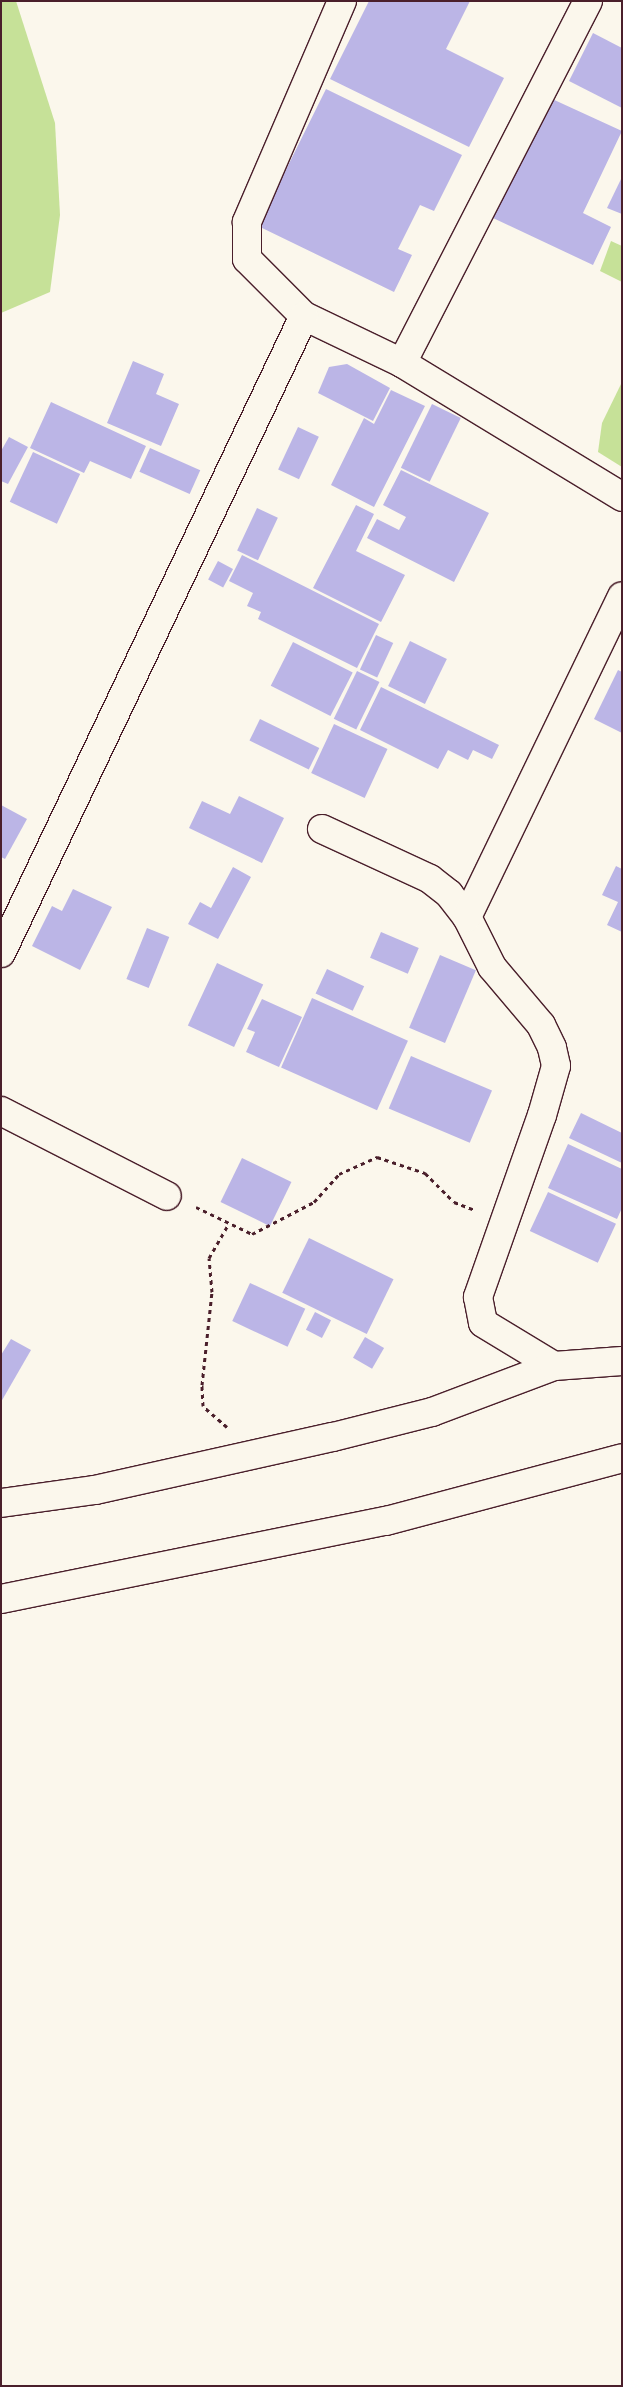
<!DOCTYPE html>
<style>
body{margin:0}
#map{position:relative;width:623px;height:2387px;overflow:hidden;background:#fbf7ec;font-family:"Architects Daughter",sans-serif}
div>[style]{position:absolute}
[style*='--x']{left:calc(var(--x)*1px);top:calc(var(--y)*1px);width:calc(var(--w)*1px);rotate:calc(var(--a)*1deg)}
.green>*{inset:0;background:#c6e198}
.building>*{inset:0;background:#bbb5e6;transform-origin:0 0}
.path>*{height:3px;margin-top:-1.5px;transform-origin:0;background:repeating-linear-gradient(90deg,#4a1f2b 0 4px,transparent 0 8px)}
.roads{filter:drop-shadow(1px 0 #4a1f2b) drop-shadow(-1px 0 #4a1f2b) drop-shadow(0 1px #4a1f2b) drop-shadow(0 -1px #4a1f2b)}
.minor>*{height:28px;margin:-14px;padding:0 14px;transform-origin:14px;border-radius:14px;background:#fbf7ec}
span{translate:-50% -50%;white-space:nowrap;text-align:center;line-height:1.15;-webkit-text-stroke:4.5px #fbf7ec;paint-order:stroke}
.frame{position:absolute;inset:0;border:2px solid #4a1f2b;pointer-events:none}
</style>
<div id="map">
<div class="green">
<i style="clip-path:polygon(1px 1px,16px 1px,55px 123px,60px 215px,50px 292px,1px 313px)"></i>
<i style="clip-path:polygon(611px 241px,622px 246px,622px 282px,600px 271px)"></i>
<i style="clip-path:polygon(622px 382px,622px 467px,598px 452px,602px 423px)"></i>
</div>
<div class="building">
<i style="clip-path:polygon(369px 1px,470px 1px,446px 49px,504px 78px,469px 147px,330px 79px)"></i>
<i style="clip-path:polygon(593px 33px,622px 48px,622px 108px,569px 81px)"></i>
<i style="clip-path:polygon(326px 89px,462px 155px,434px 211px,420px 205px,398px 249px,412px 255px,394px 292px,258px 226px)"></i>
<i style="clip-path:polygon(550px 98px,622px 131px,583px 213px,611px 227px,593px 265px,493px 218px)"></i>
<i style="clip-path:polygon(622px 177px,622px 214px,607px 208px)"></i>
<i style="clip-path:polygon(133px 361px,164px 374px,156px 394px,179px 404px,161px 446px,107px 423px)"></i>
<i style="clip-path:polygon(347px 364px,390px 388px,373px 421px,318px 393px,329px 367px)"></i>
<i style="clip-path:polygon(391px 390px,425px 406px,374px 507px,331px 485px,364px 418px,374px 424px)"></i>
<i style="clip-path:polygon(51px 402px,146px 446px,131px 479px,90px 461px,84px 473px,30px 448px)"></i>
<i style="left:432px;top:404px;width:32px;height:71px;rotate:26deg"></i>
<i style="left:298px;top:427px;width:23px;height:47px;rotate:25deg"></i>
<i style="clip-path:polygon(9px 437px,28px 447px,8px 484px,1px 481px,1px 451px)"></i>
<i style="left:150px;top:448px;width:55px;height:26px;rotate:24deg"></i>
<i style="left:33px;top:452px;width:52px;height:55px;rotate:25deg"></i>
<i style="clip-path:polygon(401px 470px,489px 513px,454px 582px,367px 538px,377px 519px,399px 530px,406px 517px,383px 505px)"></i>
<i style="clip-path:polygon(356px 505px,374px 514px,356px 551px,405px 575px,381px 622px,313px 588px)"></i>
<i style="left:257px;top:508px;width:23px;height:47px;rotate:25deg"></i>
<i style="clip-path:polygon(242px 555px,379px 624px,357px 668px,258px 619px,261px 612px,247px 606px,253px 593px,229px 581px)"></i>
<i style="left:218px;top:561px;width:17px;height:21px;rotate:28deg"></i>
<i style="left:376px;top:635px;width:19px;height:38px;rotate:25deg"></i>
<i style="left:410px;top:641px;width:41px;height:50px;rotate:26deg"></i>
<i style="left:293px;top:642px;width:67px;height:49px;rotate:27deg"></i>
<i style="clip-path:polygon(618px 670px,622px 672px,622px 733px,594px 719px)"></i>
<i style="left:357px;top:671px;width:25px;height:53px;rotate:26deg"></i>
<i style="clip-path:polygon(381px 687px,499px 745px,492px 759px,473px 750px,468px 760px,448px 750px,438px 769px,360px 730px)"></i>
<i style="left:260px;top:719px;width:66px;height:24px;rotate:26deg"></i>
<i style="left:334px;top:724px;width:59px;height:54px;rotate:25deg"></i>
<i style="clip-path:polygon(239px 796px,284px 818px,262px 863px,189px 828px,202px 801px,230px 814px)"></i>
<i style="clip-path:polygon(1px 805px,27px 819px,5px 859px,1px 857px)"></i>
<i style="clip-path:polygon(616px 866px,622px 869px,622px 932px,607px 925px,618px 902px,602px 895px)"></i>
<i style="clip-path:polygon(233px 867px,251px 877px,218px 939px,188px 924px,200px 902px,211px 908px)"></i>
<i style="clip-path:polygon(73px 889px,112px 907px,80px 970px,32px 946px,52px 906px,62px 911px)"></i>
<i style="left:147px;top:928px;width:24px;height:55px;rotate:22deg"></i>
<i style="left:381px;top:932px;width:41px;height:28px;rotate:23deg"></i>
<i style="left:440px;top:955px;width:39px;height:79px;rotate:23deg"></i>
<i style="left:217px;top:963px;width:51px;height:69px;rotate:25deg"></i>
<i style="left:327px;top:969px;width:41px;height:27px;rotate:25deg"></i>
<i style="left:312px;top:998px;width:105px;height:76px;rotate:24deg"></i>
<i style="clip-path:polygon(262px 999px,302px 1017px,279px 1067px,246px 1052px,255px 1032px,247px 1029px)"></i>
<i style="left:411px;top:1056px;width:88px;height:57px;rotate:23deg"></i>
<i style="clip-path:polygon(581px 1113px,622px 1133px,622px 1163px,569px 1138px)"></i>
<i style="clip-path:polygon(568px 1144px,622px 1169px,622px 1208px,617px 1219px,548px 1188px)"></i>
<i style="left:242px;top:1158px;width:55px;height:49px;rotate:26deg"></i>
<i style="left:548px;top:1192px;width:75px;height:43px;rotate:25deg"></i>
<i style="left:309px;top:1238px;width:94px;height:61px;rotate:26deg"></i>
<i style="left:250px;top:1283px;width:61px;height:42px;rotate:25deg"></i>
<i style="left:315px;top:1312px;width:18px;height:20px;rotate:27deg"></i>
<i style="left:365px;top:1337px;width:22px;height:24px;rotate:30deg"></i>
<i style="clip-path:polygon(11px 1339px,31px 1350px,1px 1402px,1px 1355px)"></i>
</div>
<div class="path">
<i style="--x:196;--y:1207;--w:62;--a:25.7"></i>
<i style="--x:252;--y:1234;--w:70;--a:-27.3"></i>
<i style="--x:314;--y:1202;--w:38;--a:-48"></i>
<i style="--x:339;--y:1174;--w:42;--a:-24.1"></i>
<i style="--x:377;--y:1157;--w:51;--a:18.4"></i>
<i style="--x:425;--y:1173;--w:41;--a:45"></i>
<i style="--x:454;--y:1202;--w:22;--a:21"></i>
<i style="--x:227;--y:1427;--w:32;--a:-139"></i>
<i style="--x:203;--y:1406;--w:21;--a:-93"></i>
<i style="--x:202;--y:1385;--w:94;--a:-83.9"></i>
<i style="--x:212;--y:1292;--w:34;--a:-95"></i>
<i style="--x:209;--y:1258;--w:38;--a:-60"></i>
</div>
<div class="roads">
<div class="minor">
<i style="--x:342;--y:1;--w:241;--a:113.3"></i>
<i style="--x:247;--y:222;--w:37;--a:90"></i>
<i style="--x:247;--y:259;--w:81;--a:45"></i>
<i style="--x:304;--y:316;--w:109;--a:25.6"></i>
<i style="--x:402;--y:363;--w:258;--a:31.3"></i>
<i style="--x:402;--y:363;--w:407;--a:-62.8"></i>
<i style="--x:322;--y:829;--w:119;--a:24.8"></i>
<i style="--x:430;--y:879;--w:24;--a:38"></i>
<i style="--x:449;--y:894;--w:29;--a:52"></i>
<i style="--x:467;--y:917;--w:56;--a:63.4"></i>
<i style="--x:492;--y:967;--w:76;--a:49.8"></i>
<i style="--x:541;--y:1025;--w:25;--a:64"></i>
<i style="--x:552;--y:1048;--w:18;--a:77"></i>
<i style="--x:556;--y:1066;--w:51;--a:105.9"></i>
<i style="--x:542;--y:1115;--w:193;--a:109.4"></i>
<i style="--x:478;--y:1297;--w:26;--a:79"></i>
<i style="--x:483;--y:1323;--w:83;--a:31.2"></i>
<i style="--x:467;--y:917;--w:356;--a:-64.2"></i>
<i style="--x:1;--y:953;--w:705;--a:-64.56"></i>
<i style="--x:1;--y:1111;--w:186;--a:27.1"></i>
<i style="--x:1;--y:1503;--w:95;--a:-7.9"></i>
<i style="--x:95;--y:1490;--w:244;--a:-12.6"></i>
<i style="--x:333;--y:1437;--w:102;--a:-14.2"></i>
<i style="--x:432;--y:1412;--w:130;--a:-20.7"></i>
<i style="--x:554;--y:1366;--w:68;--a:-4.2"></i>
<i style="--x:1;--y:1599;--w:393;--a:-11.5"></i>
<i style="--x:386;--y:1521;--w:244;--a:-14.9"></i>
</div>
</div>
<div class="frame"></div>
</div>
